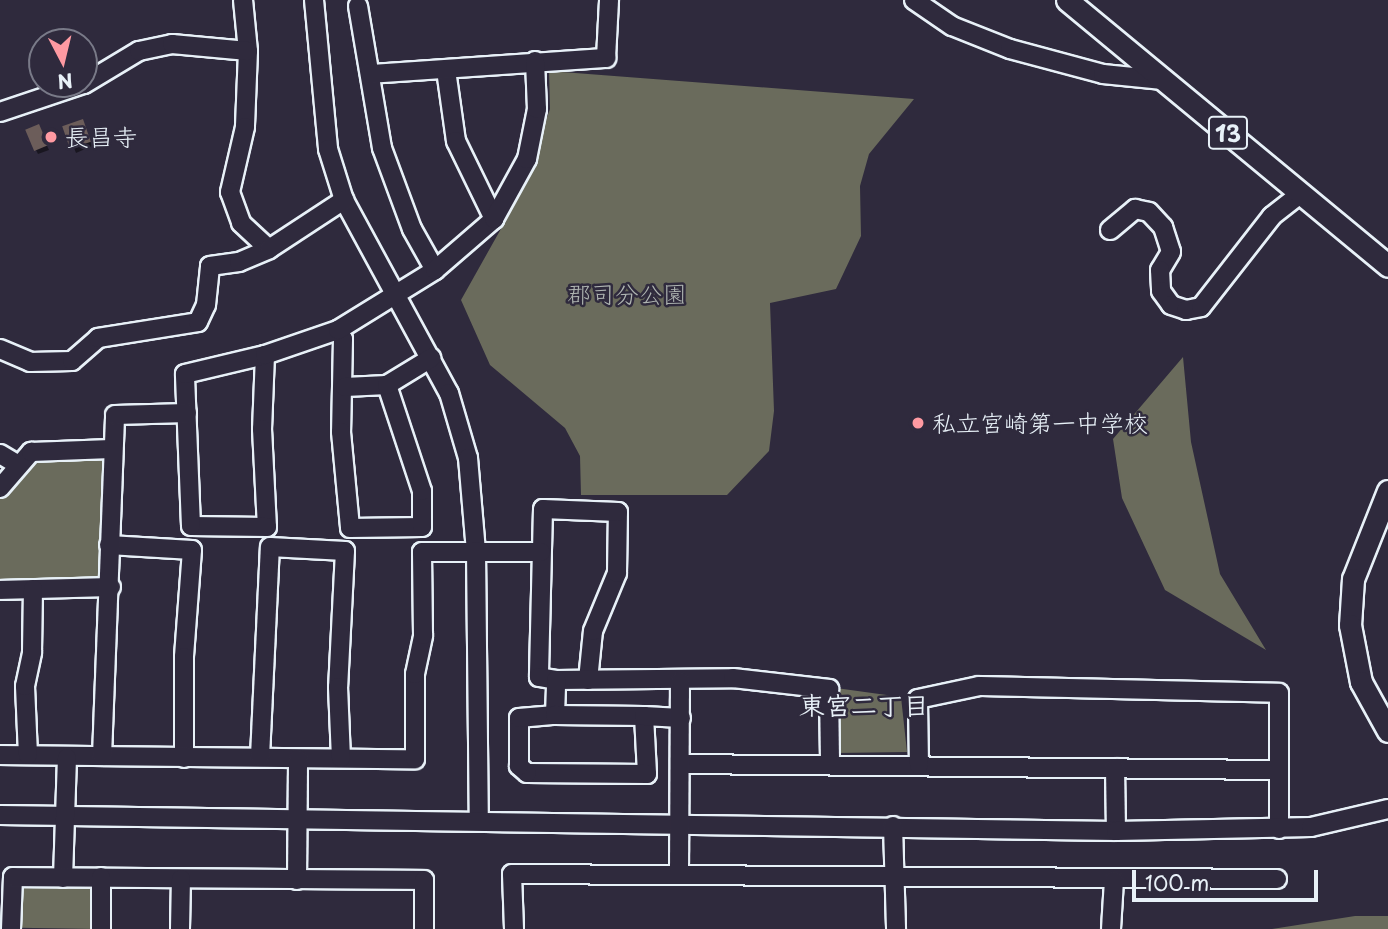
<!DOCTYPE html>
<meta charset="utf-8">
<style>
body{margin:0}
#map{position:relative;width:1388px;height:929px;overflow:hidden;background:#2f2a3d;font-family:"Playpen Sans","Klee One",sans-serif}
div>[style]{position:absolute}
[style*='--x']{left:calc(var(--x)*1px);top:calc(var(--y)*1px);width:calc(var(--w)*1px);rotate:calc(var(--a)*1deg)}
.green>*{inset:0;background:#6a6b5c;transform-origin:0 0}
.shadow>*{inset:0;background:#0007}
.building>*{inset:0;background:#6c5d5a;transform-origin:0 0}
.roads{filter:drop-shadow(2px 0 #e8f1f8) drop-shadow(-2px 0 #e8f1f8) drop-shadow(0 2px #e8f1f8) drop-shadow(0 -2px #e8f1f8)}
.minor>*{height:18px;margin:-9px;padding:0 9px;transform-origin:9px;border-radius:9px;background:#2f2a3d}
.major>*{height:21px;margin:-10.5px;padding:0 10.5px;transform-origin:10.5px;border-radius:10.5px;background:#2f2a3d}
.dots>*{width:19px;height:19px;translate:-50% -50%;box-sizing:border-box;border:4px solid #2f2a3d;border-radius:50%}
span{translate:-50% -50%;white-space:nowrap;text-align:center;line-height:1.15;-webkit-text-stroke:5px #2f2a3d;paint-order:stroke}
.shield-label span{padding:2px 5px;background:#2f2a3d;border:2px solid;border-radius:5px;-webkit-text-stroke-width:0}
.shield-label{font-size:23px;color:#e8f1f8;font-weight:700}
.poi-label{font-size:24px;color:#e8f1f8}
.left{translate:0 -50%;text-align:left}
.park-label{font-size:24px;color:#afb5b2}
.neighbourhood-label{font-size:26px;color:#e8f1f8;font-weight:700}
.north{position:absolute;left:28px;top:28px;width:70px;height:70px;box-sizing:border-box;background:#2f2a3d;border:2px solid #797a88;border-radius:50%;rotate:173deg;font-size:19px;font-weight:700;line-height:28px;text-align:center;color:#e8f1f8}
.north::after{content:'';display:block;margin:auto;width:24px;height:32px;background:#ff9aa2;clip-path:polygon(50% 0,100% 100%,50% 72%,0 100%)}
.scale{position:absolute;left:1132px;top:870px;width:186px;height:32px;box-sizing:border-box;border:4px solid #e8f1f8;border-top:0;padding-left:9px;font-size:21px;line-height:24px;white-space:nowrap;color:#e8f1f8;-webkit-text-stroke:5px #2f2a3d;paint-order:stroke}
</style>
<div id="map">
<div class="green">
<i style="clip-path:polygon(549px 71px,914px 99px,869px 154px,860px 186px,861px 236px,836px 289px,770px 303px,774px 411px,769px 451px,727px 495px,581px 495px,580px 456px,565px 428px,490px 365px,461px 300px,516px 202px,550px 109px)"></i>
<i style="clip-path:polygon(1183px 357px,1191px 442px,1220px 574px,1266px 650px,1165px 590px,1122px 498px,1113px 439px)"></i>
<i style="clip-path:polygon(99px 454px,103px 460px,102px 576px,95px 581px,0 580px,0 492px,31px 457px)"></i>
<i style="clip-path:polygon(836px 688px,901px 697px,907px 752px,836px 753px)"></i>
<i style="left:96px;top:882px;width:47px;height:76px;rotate:91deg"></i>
<i style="clip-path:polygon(1355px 916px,1388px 916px,1388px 929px,1272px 929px)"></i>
</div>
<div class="shadow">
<i style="clip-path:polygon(84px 125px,92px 146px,76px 153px,66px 128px)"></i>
<i style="clip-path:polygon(40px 130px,49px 150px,38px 154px,36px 150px)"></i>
</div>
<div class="building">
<i style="left:83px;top:119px;width:24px;height:22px;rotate:71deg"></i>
<i style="left:39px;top:124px;width:23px;height:15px;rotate:67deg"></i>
</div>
<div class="roads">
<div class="minor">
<i style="--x:243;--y:0;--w:51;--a:84.4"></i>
<i style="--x:248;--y:51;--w:76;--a:92.3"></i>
<i style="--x:245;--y:127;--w:67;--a:103"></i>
<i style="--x:230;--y:192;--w:33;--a:70"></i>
<i style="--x:241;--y:223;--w:38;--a:43"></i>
<i style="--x:314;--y:0;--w:150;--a:84.6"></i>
<i style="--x:328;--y:149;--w:53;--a:72.6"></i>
<i style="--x:344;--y:200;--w:220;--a:61.5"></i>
<i style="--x:449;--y:393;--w:68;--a:73.7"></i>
<i style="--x:468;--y:458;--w:93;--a:85.1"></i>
<i style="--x:476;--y:551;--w:270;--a:89.4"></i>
<i style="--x:914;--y:0;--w:46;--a:34.4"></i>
<i style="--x:952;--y:26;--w:62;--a:21.6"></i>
<i style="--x:1010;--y:49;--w:96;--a:15"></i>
<i style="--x:1103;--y:74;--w:60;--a:5.7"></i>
<i style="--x:358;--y:6;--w:144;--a:80.4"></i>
<i style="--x:382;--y:148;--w:86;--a:69.7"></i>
<i style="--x:412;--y:229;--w:47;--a:60.7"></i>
<i style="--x:446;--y:70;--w:72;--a:82"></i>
<i style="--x:456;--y:141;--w:87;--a:64"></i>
<i style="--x:370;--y:74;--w:237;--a:-3.9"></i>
<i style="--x:606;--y:58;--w:58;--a:-87"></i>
<i style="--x:84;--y:84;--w:64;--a:-31"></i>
<i style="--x:139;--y:51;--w:34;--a:-12"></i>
<i style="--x:172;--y:44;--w:76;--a:5.3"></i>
<i style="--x:0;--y:112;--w:88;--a:-18.6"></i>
<i style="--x:1110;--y:230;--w:33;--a:-40"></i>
<i style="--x:1135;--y:209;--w:14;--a:12"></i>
<i style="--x:1149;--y:212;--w:21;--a:47"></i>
<i style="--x:1163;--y:227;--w:26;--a:72"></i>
<i style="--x:1171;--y:252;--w:21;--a:121"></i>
<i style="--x:1160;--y:270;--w:21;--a:87"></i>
<i style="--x:1161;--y:291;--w:17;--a:54"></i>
<i style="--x:1171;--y:305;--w:16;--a:18"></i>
<i style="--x:1186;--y:310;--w:15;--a:-11"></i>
<i style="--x:1201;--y:307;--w:115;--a:-52"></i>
<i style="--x:1272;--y:216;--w:37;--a:-38"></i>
<i style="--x:338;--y:330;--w:10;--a:61"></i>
<i style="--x:343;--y:339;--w:93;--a:91.2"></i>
<i style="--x:341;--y:432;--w:96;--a:84.6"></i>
<i style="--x:350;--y:528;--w:72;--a:-0.8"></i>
<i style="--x:422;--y:527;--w:36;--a:-90"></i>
<i style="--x:422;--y:491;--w:112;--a:-108.3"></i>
<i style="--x:0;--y:349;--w:33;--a:23"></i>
<i style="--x:30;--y:362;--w:42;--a:-1.4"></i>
<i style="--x:72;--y:361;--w:35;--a:-41"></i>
<i style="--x:98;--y:338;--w:101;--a:-9.1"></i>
<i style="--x:198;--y:322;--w:19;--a:-65"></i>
<i style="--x:206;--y:305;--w:39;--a:-84"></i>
<i style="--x:210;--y:266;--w:29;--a:-8"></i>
<i style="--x:239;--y:262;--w:33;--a:-23"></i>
<i style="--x:269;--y:249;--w:90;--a:-33.2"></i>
<i style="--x:265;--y:355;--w:74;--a:92.3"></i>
<i style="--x:262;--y:429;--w:98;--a:87.1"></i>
<i style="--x:267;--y:527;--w:76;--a:-179.2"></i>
<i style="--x:191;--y:526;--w:152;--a:-92.3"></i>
<i style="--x:185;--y:374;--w:82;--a:-13.4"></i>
<i style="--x:265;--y:355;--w:77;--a:-18.9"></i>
<i style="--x:338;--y:330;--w:114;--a:-31.7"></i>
<i style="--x:435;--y:270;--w:78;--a:-40.8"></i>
<i style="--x:494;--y:219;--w:68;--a:-61.2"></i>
<i style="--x:527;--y:159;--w:51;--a:-78.7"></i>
<i style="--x:537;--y:109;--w:48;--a:-92.4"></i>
<i style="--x:345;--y:387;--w:42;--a:-2.7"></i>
<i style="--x:387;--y:385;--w:52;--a:-31.5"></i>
<i style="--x:0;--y:454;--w:21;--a:31"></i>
<i style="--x:0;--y:488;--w:48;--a:-49.3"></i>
<i style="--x:31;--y:452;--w:80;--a:-2.1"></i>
<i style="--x:109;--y:545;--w:83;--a:3.4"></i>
<i style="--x:192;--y:550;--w:107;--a:94.3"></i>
<i style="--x:184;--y:657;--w:101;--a:90"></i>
<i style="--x:0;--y:590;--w:111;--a:-1.5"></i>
<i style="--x:588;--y:680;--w:49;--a:-84.2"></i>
<i style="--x:593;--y:631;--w:63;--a:-67.5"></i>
<i style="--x:617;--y:573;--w:61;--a:-89.1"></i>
<i style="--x:618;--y:512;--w:75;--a:-177.7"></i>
<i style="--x:543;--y:509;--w:168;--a:91.4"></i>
<i style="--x:539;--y:677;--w:17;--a:10"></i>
<i style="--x:556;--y:680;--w:177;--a:-0.6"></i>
<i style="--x:733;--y:678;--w:97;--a:6.5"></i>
<i style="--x:829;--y:689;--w:76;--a:89.2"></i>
<i style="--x:555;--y:715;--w:35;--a:-88"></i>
<i style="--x:644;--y:716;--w:58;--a:87"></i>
<i style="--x:647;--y:774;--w:120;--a:-179.5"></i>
<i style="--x:527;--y:773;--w:11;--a:-139"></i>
<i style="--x:519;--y:766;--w:48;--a:-90"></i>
<i style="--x:519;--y:718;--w:36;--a:-5"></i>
<i style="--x:555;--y:715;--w:89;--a:0.6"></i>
<i style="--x:644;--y:716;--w:37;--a:3"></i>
<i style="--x:0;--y:755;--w:415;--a:0.6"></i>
<i style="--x:415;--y:759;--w:85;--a:-90"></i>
<i style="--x:415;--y:674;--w:40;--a:-78"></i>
<i style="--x:423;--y:635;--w:83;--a:-90.7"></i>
<i style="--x:422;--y:552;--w:119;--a:0"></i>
<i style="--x:28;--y:755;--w:69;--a:-92.5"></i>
<i style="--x:25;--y:686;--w:35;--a:-78"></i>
<i style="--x:32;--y:652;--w:63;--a:-89.1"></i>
<i style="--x:102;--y:756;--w:341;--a:-87.8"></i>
<i style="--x:115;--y:415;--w:72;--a:-1.6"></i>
<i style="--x:260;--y:757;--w:210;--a:-87.3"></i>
<i style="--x:270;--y:547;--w:75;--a:3.1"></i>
<i style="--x:345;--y:551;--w:136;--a:92.9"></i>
<i style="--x:338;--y:687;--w:71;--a:87.6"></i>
<i style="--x:682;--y:764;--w:595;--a:0.58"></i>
<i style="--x:919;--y:765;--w:66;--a:-90.9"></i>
<i style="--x:918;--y:699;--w:62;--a:-12"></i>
<i style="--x:979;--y:686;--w:300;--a:1.3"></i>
<i style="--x:1279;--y:693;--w:136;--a:90"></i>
<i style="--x:1115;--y:768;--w:63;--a:89.1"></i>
<i style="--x:0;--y:815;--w:1116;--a:0.82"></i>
<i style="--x:1116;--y:831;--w:195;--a:-1.2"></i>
<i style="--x:1311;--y:827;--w:79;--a:-13.2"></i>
<i style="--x:893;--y:826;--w:103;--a:88.3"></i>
<i style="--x:679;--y:872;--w:191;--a:-89.7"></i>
<i style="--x:63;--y:878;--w:120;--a:-88.1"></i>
<i style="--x:297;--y:880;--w:121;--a:-89.5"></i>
<i style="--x:11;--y:929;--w:52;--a:-87.8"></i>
<i style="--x:13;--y:877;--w:411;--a:0.4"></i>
<i style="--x:424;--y:880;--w:49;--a:90"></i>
<i style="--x:101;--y:929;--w:52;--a:-90"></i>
<i style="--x:180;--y:929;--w:50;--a:-88.9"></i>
<i style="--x:514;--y:929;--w:55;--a:-92.1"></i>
<i style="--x:512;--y:874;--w:765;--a:0.37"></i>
<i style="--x:1111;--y:929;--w:49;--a:-86.5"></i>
</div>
<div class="major">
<i style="--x:1067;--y:0;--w:417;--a:39.6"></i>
<i style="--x:1388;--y:491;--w:95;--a:111.7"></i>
<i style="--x:1353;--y:579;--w:46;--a:93.7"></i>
<i style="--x:1350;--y:625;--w:58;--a:79.1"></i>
<i style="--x:1361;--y:682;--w:56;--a:61.1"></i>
</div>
</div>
<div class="dots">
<i style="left:51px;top:137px;background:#ff9aa2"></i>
<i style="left:918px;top:423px;background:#ff9aa2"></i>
</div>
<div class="shield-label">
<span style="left:1228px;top:133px">13</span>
</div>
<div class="poi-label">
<span class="left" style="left:65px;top:137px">長昌寺</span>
<span class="left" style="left:932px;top:423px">私立宮崎第一中学校</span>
</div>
<div class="park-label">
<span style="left:627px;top:294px">郡司分公園</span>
</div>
<div class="neighbourhood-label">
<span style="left:864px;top:705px">東宮二丁目</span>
</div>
<div class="north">N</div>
<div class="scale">100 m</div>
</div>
